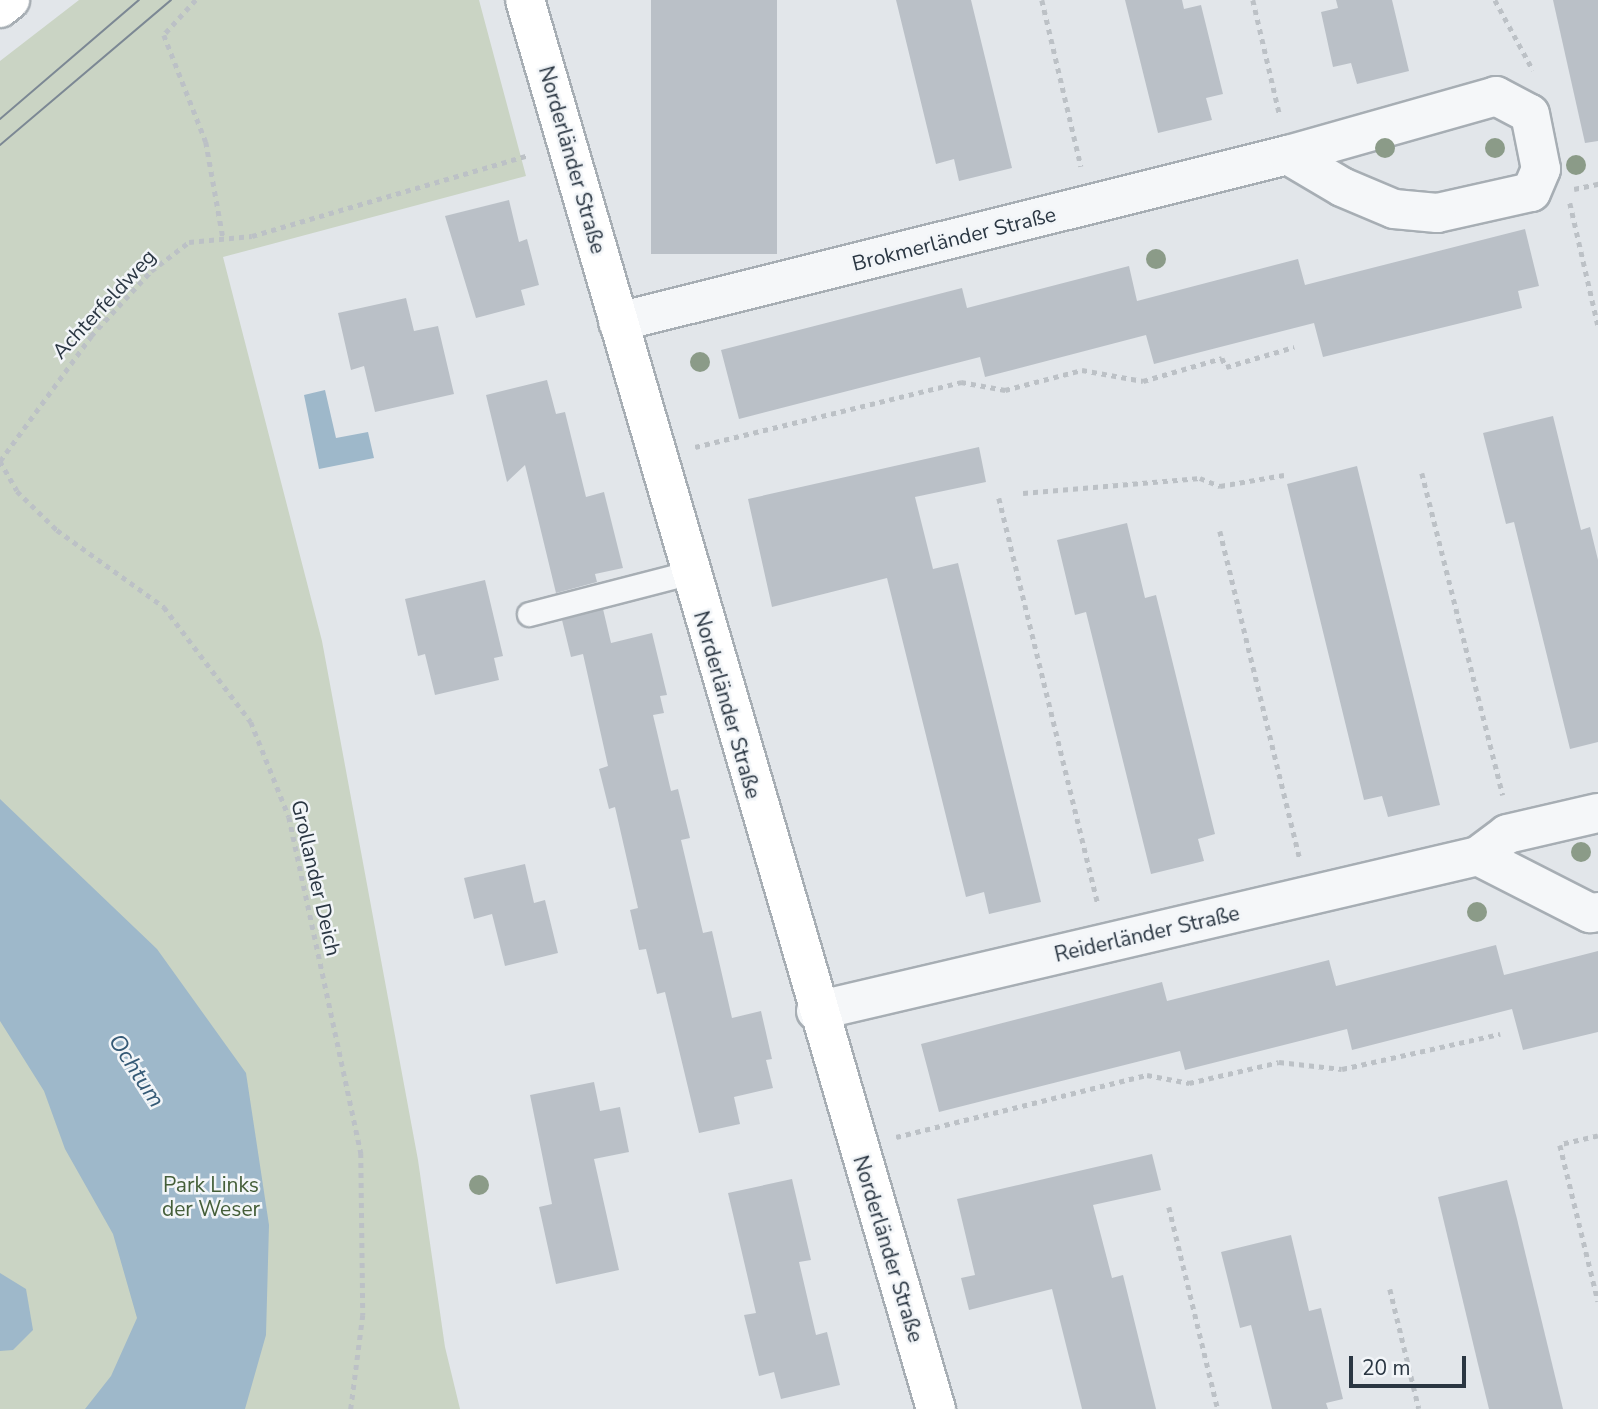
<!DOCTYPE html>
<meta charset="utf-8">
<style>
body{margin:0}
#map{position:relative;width:1598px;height:1409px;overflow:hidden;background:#e2e6ea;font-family:"Nunito Sans",sans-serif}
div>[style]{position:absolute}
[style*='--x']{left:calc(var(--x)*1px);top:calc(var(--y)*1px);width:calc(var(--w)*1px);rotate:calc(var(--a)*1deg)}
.green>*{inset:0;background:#cad4c4}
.water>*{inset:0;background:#9eb8ca}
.building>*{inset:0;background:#bac0c7;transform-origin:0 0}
.path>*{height:4.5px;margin-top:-2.25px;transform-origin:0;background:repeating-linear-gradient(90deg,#bcc1c6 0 5px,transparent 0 10px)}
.roads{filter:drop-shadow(2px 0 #a7aeb4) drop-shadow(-2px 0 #a7aeb4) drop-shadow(0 2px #a7aeb4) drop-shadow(0 -2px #a7aeb4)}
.lane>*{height:23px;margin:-11.5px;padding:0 11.5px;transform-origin:11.5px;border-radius:11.5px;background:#f5f7f9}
.street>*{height:38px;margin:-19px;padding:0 19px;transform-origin:19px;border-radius:19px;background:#f5f7f9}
.secondary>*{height:38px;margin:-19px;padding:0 19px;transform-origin:19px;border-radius:19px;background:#fff}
.highway>*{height:38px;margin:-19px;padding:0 19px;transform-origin:19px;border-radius:19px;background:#fff}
.tram>*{height:2px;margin:-1px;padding:0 1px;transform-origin:1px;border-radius:1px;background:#7c8894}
.trees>*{width:20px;height:20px;margin:-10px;border-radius:50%;background:#8b9b88}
span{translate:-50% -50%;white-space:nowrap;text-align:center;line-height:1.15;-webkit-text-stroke:5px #f2f5f8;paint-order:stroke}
.street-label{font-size:21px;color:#2a3642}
.park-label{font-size:21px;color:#445e38}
.water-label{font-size:23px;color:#355a76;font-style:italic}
.scale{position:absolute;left:1349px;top:1356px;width:117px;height:32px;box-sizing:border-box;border:4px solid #2a3642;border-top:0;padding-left:9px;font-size:21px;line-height:24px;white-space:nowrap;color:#2a3642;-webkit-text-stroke:5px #f2f5f8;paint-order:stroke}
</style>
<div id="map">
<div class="green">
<i style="clip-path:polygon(79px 0,479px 0,526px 176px,223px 257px,322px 641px,418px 1160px,445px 1347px,460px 1409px,0 1409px,0 61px)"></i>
</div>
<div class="water">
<i style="clip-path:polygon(325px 390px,336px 438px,368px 432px,374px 458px,319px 469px,304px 395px)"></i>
<i style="clip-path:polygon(0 799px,157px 949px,246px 1073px,269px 1225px,266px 1335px,245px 1409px,85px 1409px,111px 1376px,137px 1318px,113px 1234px,65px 1149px,44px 1091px,0 1021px)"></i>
<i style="clip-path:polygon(0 1273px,26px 1289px,33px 1330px,13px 1350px,0 1351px)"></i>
</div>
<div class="building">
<i style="left:651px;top:0;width:126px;height:254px"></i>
<i style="clip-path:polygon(896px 0,971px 0,1012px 168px,959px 181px,954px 159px,936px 164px)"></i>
<i style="clip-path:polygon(1125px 0,1182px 0,1184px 9px,1201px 5px,1223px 94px,1206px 98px,1212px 120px,1158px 133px)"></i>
<i style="clip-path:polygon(1336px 0,1392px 0,1409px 71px,1357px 84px,1351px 63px,1333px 67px,1321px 12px,1338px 8px)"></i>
<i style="clip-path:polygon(1553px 0,1598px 0,1598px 141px,1585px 143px)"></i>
<i style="clip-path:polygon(509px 200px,519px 242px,527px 239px,539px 285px,521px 290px,525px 305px,476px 318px,445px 216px)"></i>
<i style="clip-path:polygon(1525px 229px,1539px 286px,1518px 291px,1522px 308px,1323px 357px,1314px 323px,1154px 364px,1146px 335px,985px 377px,980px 357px,739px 419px,721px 350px,962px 288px,967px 308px,1129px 266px,1137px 301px,1298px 259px,1305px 285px)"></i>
<i style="clip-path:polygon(406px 298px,414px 331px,438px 326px,454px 394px,375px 412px,364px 366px,351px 370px,338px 313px)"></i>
<i style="clip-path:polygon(547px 380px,556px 414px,565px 412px,586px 497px,604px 492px,623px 568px,595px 574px,597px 582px,556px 593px,525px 465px,507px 482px,486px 395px)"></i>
<i style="clip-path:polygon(1553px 416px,1581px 530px,1590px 527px,1598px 560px,1598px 742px,1570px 749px,1514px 522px,1506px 524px,1483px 433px)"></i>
<i style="clip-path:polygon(979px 447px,986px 482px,915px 497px,933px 569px,958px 563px,1041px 902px,989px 914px,984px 892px,966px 897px,887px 578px,772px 607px,748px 499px)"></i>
<i style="clip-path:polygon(1357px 466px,1440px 805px,1388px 817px,1382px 796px,1364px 800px,1287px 484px)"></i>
<i style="clip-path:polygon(1127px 523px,1145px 598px,1156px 595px,1215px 834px,1198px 839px,1204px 861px,1151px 874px,1086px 612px,1075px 615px,1057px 540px)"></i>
<i style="clip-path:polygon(485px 580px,503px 656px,494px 658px,499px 680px,435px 695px,425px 654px,418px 656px,405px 599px)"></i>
<i style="clip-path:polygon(603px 609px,611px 643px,652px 633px,667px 695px,660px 696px,664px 713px,653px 715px,671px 791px,678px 789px,690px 838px,681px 840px,703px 933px,712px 931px,732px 1018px,761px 1011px,772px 1059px,766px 1060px,773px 1088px,734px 1097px,740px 1124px,699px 1133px,665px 992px,657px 994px,646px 949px,639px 950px,630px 910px,638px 908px,615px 807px,609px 809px,599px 769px,608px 766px,583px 654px,571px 657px,562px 620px)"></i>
<i style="clip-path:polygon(525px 864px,534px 903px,545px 900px,558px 953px,505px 966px,492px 914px,474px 919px,464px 878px)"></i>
<i style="clip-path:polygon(1496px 945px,1504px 975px,1598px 951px,1598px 1032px,1523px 1050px,1512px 1009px,1352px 1050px,1347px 1029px,1185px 1070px,1180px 1051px,939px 1112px,921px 1044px,1162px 982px,1167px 1001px,1329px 960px,1336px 986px)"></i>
<i style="clip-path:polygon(594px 1082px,600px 1111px,620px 1107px,629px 1152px,594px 1159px,619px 1270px,556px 1284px,539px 1207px,552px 1204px,530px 1095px)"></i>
<i style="clip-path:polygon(1152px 1154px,1161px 1190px,1093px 1205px,1112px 1278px,1123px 1275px,1156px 1409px,1082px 1409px,1052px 1289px,969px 1310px,961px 1278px,975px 1275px,957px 1199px)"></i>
<i style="clip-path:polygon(792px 1179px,811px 1260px,799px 1262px,816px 1335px,827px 1332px,840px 1385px,781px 1399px,774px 1372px,759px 1376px,744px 1315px,756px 1313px,728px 1193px)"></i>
<i style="clip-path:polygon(1507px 1180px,1517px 1219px,1563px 1409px,1489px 1409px,1478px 1364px,1438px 1197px)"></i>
<i style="clip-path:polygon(1291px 1235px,1309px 1311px,1321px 1308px,1343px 1399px,1326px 1403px,1328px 1409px,1272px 1409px,1251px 1325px,1240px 1328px,1221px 1252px)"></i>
</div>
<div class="path">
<i style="--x:196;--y:0;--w:47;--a:132.4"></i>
<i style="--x:164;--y:35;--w:115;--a:68.6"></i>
<i style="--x:206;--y:142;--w:97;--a:79.9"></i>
<i style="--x:1042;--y:0;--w:171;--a:76.8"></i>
<i style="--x:1253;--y:0;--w:119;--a:76.9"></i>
<i style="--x:1495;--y:0;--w:80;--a:61.5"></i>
<i style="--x:1574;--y:189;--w:25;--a:-12"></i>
<i style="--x:1570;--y:203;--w:125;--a:77.1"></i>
<i style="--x:695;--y:447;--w:274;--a:-13.7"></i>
<i style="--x:961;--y:382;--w:45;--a:10.3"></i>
<i style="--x:1005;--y:390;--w:80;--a:-14.6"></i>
<i style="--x:1082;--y:370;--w:62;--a:10.2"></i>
<i style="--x:1143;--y:381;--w:82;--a:-16.2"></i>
<i style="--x:1222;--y:358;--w:10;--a:66"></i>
<i style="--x:1226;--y:367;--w:71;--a:-16.4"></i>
<i style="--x:0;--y:461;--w:34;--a:60"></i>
<i style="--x:17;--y:491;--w:56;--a:44.3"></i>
<i style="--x:57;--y:530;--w:132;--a:35.7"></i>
<i style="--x:164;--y:607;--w:144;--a:52.9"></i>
<i style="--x:251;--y:722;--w:102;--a:68.2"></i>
<i style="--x:289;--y:817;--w:344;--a:77.9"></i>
<i style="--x:361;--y:1153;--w:162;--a:89.3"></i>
<i style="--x:363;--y:1315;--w:95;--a:97.3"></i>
<i style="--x:0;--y:461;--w:155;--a:-53.9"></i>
<i style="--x:91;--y:336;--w:88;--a:-47.3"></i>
<i style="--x:151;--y:271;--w:48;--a:-37.3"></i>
<i style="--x:189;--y:242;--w:63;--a:-5.4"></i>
<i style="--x:252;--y:236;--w:289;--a:-16.3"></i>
<i style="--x:1422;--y:473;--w:332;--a:75.9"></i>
<i style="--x:1023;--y:493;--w:178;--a:-4.8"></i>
<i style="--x:1200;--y:478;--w:22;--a:22"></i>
<i style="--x:1220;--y:486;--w:65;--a:-9.8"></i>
<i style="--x:999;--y:498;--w:419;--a:76.3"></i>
<i style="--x:1220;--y:531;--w:339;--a:76.3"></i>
<i style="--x:1598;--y:1136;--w:39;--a:167"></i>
<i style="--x:1560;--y:1145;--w:161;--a:76.3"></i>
<i style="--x:896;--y:1137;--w:259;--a:-13.9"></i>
<i style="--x:1147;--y:1075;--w:43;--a:10.8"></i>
<i style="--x:1189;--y:1083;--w:92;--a:-13.1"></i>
<i style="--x:1279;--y:1062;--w:63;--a:6.3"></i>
<i style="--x:1342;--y:1069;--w:162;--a:-12.5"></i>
<i style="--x:1169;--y:1207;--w:208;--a:76.4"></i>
<i style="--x:1390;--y:1289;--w:123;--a:76.4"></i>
</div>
<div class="roads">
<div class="lane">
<i style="--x:529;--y:614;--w:164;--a:-14.5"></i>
</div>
<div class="street">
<i style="--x:618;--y:322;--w:690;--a:-14"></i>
<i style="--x:1288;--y:155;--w:216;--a:-15.8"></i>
<i style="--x:1496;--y:96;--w:38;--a:28"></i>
<i style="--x:1530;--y:114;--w:56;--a:78.7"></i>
<i style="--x:1541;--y:169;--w:25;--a:113"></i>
<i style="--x:1531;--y:192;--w:96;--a:167.4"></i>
<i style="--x:1437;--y:213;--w:43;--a:-174.7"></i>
<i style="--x:1394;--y:209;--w:56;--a:-157.1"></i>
<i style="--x:1342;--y:187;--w:63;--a:-149.3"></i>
<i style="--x:1478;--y:856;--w:126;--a:27"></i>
<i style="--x:1590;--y:913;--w:8;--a:-7"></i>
<i style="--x:816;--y:1011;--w:680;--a:-13.18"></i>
<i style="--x:1478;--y:856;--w:36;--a:-37"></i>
<i style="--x:1507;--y:834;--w:93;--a:-13"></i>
</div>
<div class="secondary">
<i style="--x:525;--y:0;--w:1468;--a:73.74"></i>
</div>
<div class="highway">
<i style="--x:0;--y:8;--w:13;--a:-39"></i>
</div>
</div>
<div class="tram">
<i style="--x:0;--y:119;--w:183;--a:-40.6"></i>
<i style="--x:0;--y:145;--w:224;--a:-40.3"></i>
</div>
<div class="trees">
<i style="left:1385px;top:148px"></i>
<i style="left:1495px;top:148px"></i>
<i style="left:1576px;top:165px"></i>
<i style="left:1156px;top:259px"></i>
<i style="left:700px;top:362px"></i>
<i style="left:1581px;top:852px"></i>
<i style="left:1477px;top:912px"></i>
<i style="left:479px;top:1185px"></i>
</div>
<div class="street-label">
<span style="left:572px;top:160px;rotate:74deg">Norderländer Straße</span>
<span style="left:954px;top:239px;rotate:-14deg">Brokmerländer Straße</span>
<span style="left:104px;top:304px;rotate:-47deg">Achterfeldweg</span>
<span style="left:727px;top:705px;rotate:74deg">Norderländer Straße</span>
<span style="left:316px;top:878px;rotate:77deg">Grollander Deich</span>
<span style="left:1147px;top:934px;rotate:-13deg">Reiderländer Straße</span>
<span style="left:888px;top:1249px;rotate:73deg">Norderländer Straße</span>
</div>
<div class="park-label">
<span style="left:211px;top:1197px">Park Links<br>der Weser</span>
</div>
<div class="water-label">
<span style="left:136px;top:1071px;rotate:57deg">Ochtum</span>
</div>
<div class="scale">20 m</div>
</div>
